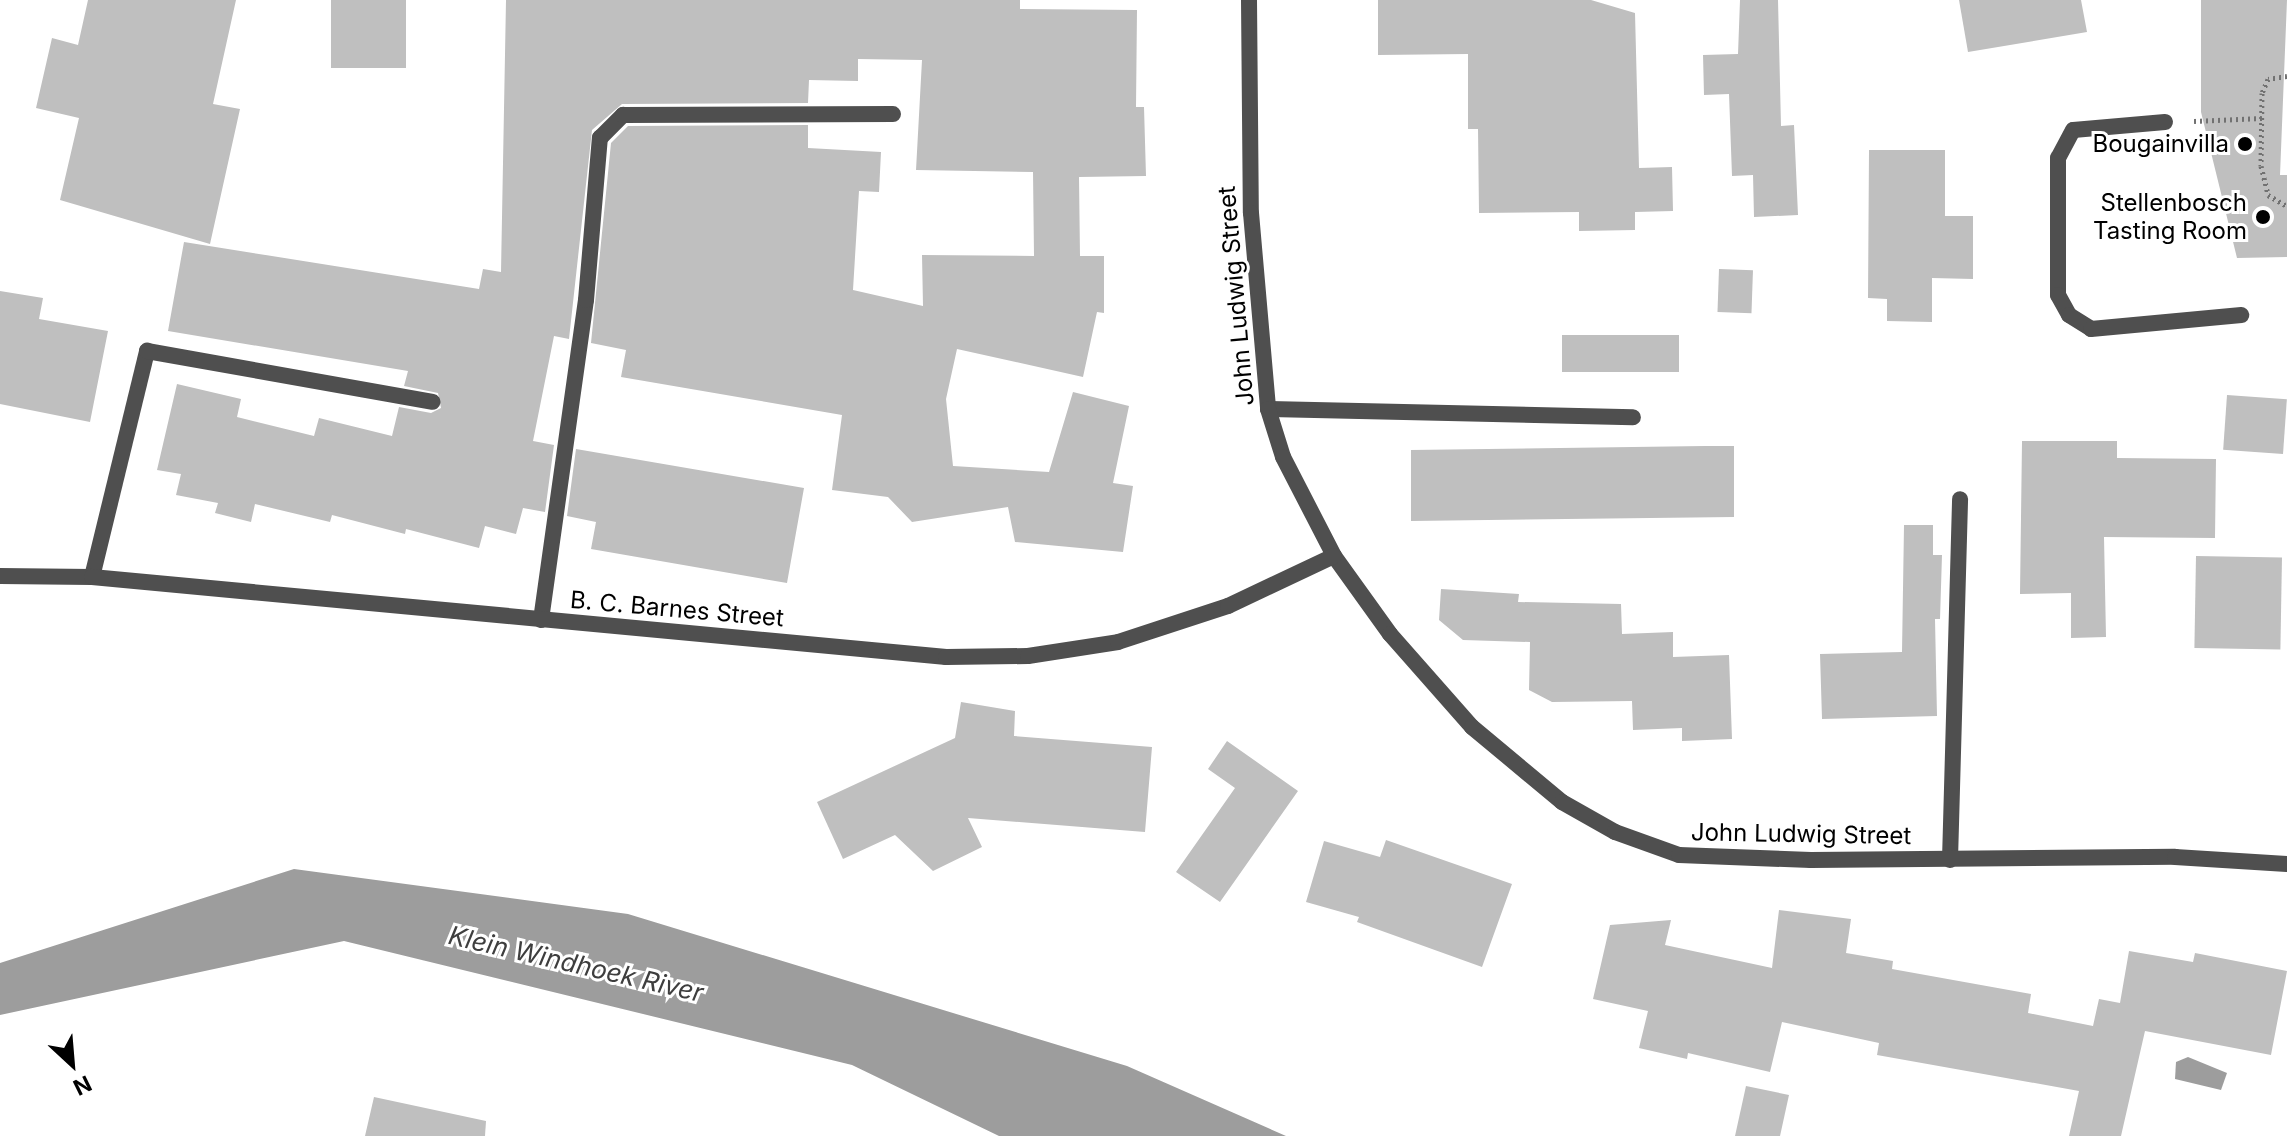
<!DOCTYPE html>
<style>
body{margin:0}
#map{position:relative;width:2287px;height:1136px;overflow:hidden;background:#fff;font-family:Inter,sans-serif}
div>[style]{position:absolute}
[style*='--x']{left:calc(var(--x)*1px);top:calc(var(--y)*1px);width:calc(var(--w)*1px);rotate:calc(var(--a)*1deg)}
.water>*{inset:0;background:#9d9d9d}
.building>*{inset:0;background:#bfbfbf;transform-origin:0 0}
.path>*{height:5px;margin-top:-2.5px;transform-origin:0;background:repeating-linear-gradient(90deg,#717171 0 2px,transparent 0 6px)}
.service>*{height:16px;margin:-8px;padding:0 8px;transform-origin:8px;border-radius:8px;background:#4f4f4f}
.minor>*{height:16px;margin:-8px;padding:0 8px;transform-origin:8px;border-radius:8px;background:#4f4f4f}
.dots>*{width:22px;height:22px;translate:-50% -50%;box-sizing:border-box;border:4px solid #fff;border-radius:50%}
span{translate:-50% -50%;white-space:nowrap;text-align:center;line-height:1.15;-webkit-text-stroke:6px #fff;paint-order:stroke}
.poi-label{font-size:24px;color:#000}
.right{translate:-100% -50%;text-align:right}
.street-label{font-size:24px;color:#000}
.water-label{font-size:26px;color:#3e3e3e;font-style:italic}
.north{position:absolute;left:32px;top:1024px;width:80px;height:80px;-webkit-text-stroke:6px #fff;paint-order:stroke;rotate:154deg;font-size:22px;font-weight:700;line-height:32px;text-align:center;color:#000}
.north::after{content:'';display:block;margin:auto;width:28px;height:36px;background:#000;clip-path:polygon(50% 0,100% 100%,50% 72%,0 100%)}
</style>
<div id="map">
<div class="water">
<i style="clip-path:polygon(294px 869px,628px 914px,1127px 1066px,1286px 1136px,999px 1136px,852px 1065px,344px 941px,0 1015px,0 963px)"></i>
<i style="clip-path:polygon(2188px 1057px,2227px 1073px,2221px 1090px,2175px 1079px,2176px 1062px)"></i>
</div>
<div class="building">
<i style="clip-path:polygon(88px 0,236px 0,213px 104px,240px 109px,210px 244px,60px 200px,79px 118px,36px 108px,52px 38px,78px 45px)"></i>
<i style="left:331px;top:0;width:75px;height:68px"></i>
<i style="clip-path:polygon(506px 0,1020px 0,1020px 9px,1137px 10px,1136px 107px,1144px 107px,1146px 176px,1079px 177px,1080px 256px,1104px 256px,1104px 313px,1097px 312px,1083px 377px,957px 349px,946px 399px,953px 466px,1049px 472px,1073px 392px,1129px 406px,1113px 483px,1133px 486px,1123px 552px,1015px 542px,1008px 507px,912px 522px,888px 497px,832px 490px,842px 415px,621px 377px,626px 350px,591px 343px,611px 143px,628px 126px,808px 125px,808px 148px,881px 152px,879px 192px,859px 191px,853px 290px,923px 306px,922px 255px,1034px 256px,1033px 172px,916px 170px,922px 60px,858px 59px,858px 81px,809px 80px,808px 103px,622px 104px,592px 130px,569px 339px,554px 336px,533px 441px,554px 445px,545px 512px,523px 508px,516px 534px,485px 526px,479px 548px,406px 529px,405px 534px,332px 515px,330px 522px,255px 504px,251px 522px,215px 513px,218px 503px,176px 495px,181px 474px,157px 470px,177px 384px,241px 399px,237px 417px,314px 436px,319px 418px,392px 436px,399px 407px,431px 413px,441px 408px,438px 393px,404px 386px,408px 371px,168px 331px,184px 242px,479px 289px,483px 269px,501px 272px)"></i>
<i style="clip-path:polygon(1378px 0,1591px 0,1635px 13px,1639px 168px,1672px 167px,1673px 211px,1635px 212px,1635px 230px,1579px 231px,1579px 212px,1479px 213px,1478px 129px,1468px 129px,1468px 54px,1378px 55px)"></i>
<i style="clip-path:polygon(1740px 0,1778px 0,1781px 126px,1794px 125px,1798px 215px,1754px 217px,1753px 175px,1732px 176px,1729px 94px,1704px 95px,1703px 55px,1738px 54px)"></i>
<i style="clip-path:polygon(1959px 0,2081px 0,2087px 32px,1968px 52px)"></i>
<i style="clip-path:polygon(2201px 0,2287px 0,2280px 175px,2287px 175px,2287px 257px,2237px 258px,2201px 112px)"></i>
<i style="clip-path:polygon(1869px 150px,1945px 150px,1945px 216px,1973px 216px,1973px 279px,1932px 278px,1932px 322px,1887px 321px,1887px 299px,1868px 298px)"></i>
<i style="left:1719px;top:269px;width:34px;height:43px;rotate:2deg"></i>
<i style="clip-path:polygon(0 291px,43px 298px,39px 319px,108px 331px,90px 422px,0 404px)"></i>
<i style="left:1679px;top:335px;width:37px;height:117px;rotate:90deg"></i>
<i style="left:2227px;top:395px;width:60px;height:55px;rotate:4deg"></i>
<i style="clip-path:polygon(2022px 441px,2117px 441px,2117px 458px,2216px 459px,2215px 538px,2104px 537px,2106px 637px,2071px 638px,2071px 593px,2020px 594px)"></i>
<i style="clip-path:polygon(1705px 446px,1734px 446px,1734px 517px,1411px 521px,1411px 450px)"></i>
<i style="clip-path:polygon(576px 449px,804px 488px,787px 583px,591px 549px,596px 522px,567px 516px)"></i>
<i style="clip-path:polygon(1904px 525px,1933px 525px,1933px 555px,1942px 555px,1940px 619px,1935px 619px,1937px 716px,1822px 719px,1820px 654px,1902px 652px)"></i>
<i style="left:2196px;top:556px;width:86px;height:92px;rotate:1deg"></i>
<i style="clip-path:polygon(1441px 589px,1519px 594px,1518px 602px,1621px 604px,1622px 634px,1673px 632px,1673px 657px,1729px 655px,1732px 739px,1682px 741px,1682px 728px,1633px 730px,1632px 701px,1552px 702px,1529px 690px,1530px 642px,1463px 640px,1439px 620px)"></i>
<i style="clip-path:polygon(961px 702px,1015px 711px,1014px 736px,1152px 747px,1145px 832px,968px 818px,982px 847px,933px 871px,895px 835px,843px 859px,817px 802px,955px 738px)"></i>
<i style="clip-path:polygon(1227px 741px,1298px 791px,1220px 902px,1176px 872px,1235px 788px,1208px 769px)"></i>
<i style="clip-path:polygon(1386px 840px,1512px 884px,1482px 967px,1357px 922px,1359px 917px,1306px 902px,1324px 841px,1380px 857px)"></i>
<i style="clip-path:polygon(1779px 910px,1851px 919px,1846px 953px,1893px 961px,1892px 969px,2031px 994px,2028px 1013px,2093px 1026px,2099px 999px,2120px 1003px,2129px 951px,2193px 962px,2195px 953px,2287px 971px,2271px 1055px,2145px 1031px,2121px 1136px,2069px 1136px,2079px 1091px,1877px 1055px,1879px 1043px,1782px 1022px,1770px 1072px,1688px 1053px,1687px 1059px,1639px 1048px,1648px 1011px,1593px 999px,1610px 925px,1671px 920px,1665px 945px,1772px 968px)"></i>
<i style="clip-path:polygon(1746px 1086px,1789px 1095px,1780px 1136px,1735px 1136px)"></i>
<i style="clip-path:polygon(374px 1097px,486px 1121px,485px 1136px,365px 1136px)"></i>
</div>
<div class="path">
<i style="--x:2287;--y:76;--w:19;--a:171"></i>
<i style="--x:2268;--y:79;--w:15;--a:113"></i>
<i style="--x:2262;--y:93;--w:73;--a:90.8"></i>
<i style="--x:2261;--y:166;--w:30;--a:76"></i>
<i style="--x:2268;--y:195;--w:22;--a:30"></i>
<i style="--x:2194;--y:121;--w:68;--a:-2.5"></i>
</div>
<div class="service">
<i style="--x:2165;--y:122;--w:92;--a:175"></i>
<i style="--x:2073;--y:130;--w:32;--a:118"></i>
<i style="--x:2058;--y:158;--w:137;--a:90"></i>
<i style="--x:2058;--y:295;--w:23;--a:61"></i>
<i style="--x:2069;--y:315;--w:26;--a:32"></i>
<i style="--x:2091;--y:329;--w:151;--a:-5.3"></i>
<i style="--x:1268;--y:409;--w:365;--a:1.3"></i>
<i style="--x:92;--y:577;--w:233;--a:-76.3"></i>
<i style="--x:147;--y:351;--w:290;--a:10.1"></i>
<i style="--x:541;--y:620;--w:323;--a:-82"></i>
<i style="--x:586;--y:300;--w:163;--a:-85.1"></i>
<i style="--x:600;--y:138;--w:33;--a:-45"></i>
<i style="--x:623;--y:115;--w:270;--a:-0.2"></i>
<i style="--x:1950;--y:860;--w:361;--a:-88.4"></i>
</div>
<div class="minor">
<i style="--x:1249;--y:0;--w:213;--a:89.5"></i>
<i style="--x:1251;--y:213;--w:197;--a:85"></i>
<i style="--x:1268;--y:409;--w:50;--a:72.6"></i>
<i style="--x:1283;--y:457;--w:111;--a:62.7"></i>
<i style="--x:1334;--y:556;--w:96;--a:54.3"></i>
<i style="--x:1390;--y:634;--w:124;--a:48.6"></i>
<i style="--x:1472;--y:727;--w:117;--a:39.8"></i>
<i style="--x:1562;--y:802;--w:61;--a:29.5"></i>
<i style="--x:1615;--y:832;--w:68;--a:19.8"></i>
<i style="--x:1679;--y:855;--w:132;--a:2.2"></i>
<i style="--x:1811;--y:860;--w:364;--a:-0.5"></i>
<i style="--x:2175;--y:857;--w:112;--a:3.6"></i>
<i style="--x:0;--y:576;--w:92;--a:0.6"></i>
<i style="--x:92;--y:577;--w:858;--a:5.35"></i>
<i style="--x:946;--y:657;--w:82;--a:-0.7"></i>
<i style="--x:1028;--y:656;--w:91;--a:-8.8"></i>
<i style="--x:1118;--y:642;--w:116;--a:-18.1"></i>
<i style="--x:1228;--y:606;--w:117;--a:-25.3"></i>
</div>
<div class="dots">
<i style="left:2245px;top:144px;background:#000"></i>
<i style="left:2263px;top:217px;background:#000"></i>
</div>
<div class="poi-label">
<span class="right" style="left:2229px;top:144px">Bougainvilla</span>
<span class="right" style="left:2247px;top:217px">Stellenbosch<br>Tasting Room</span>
</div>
<div class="street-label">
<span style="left:1236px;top:296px;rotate:-95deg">John Ludwig Street</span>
<span style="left:677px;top:609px;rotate:5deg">B. C. Barnes Street</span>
<span style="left:1801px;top:834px;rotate:1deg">John Ludwig Street</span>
</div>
<div class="water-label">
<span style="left:576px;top:964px;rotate:13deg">Klein Windhoek River</span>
</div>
<div class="north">N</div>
</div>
